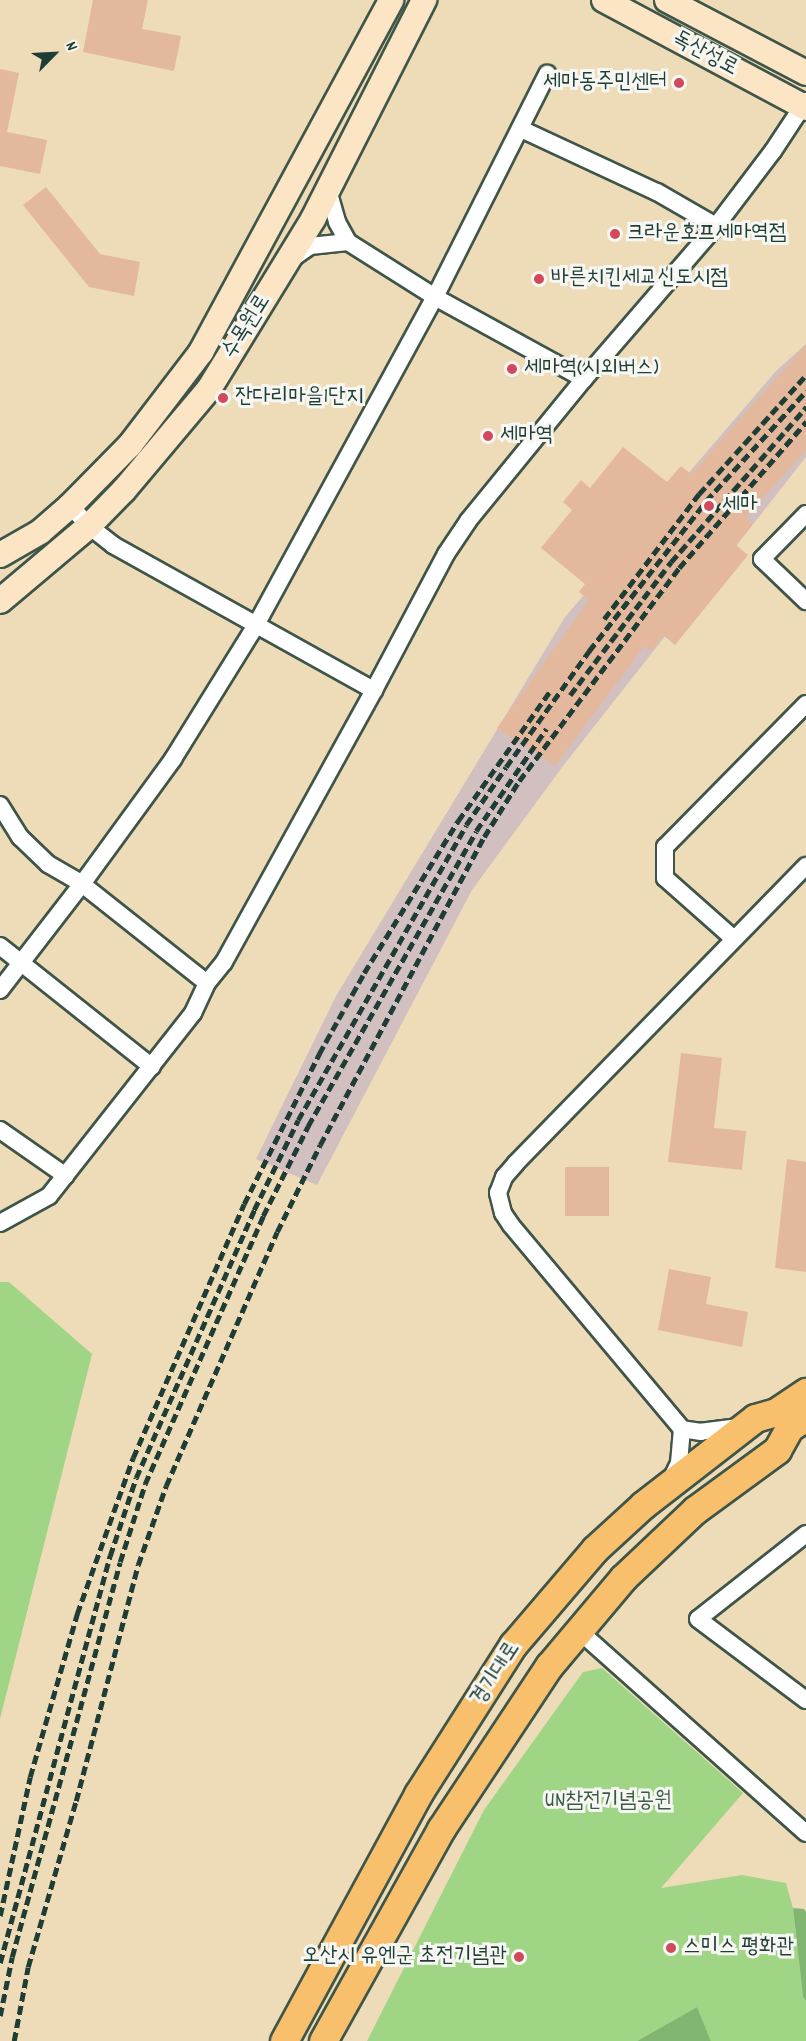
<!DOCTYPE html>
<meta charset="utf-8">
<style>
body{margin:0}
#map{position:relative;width:806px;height:2041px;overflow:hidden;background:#eedcb9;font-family:Dekko,"Poor Story",sans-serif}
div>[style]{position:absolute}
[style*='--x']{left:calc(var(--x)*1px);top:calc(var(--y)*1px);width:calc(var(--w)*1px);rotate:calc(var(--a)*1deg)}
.industrial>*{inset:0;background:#d2bfc0}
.green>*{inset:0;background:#a0d585}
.forest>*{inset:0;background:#80b672}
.building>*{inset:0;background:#e3b89c;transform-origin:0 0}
.roads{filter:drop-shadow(2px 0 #3e5548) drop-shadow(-2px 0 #3e5548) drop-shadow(0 2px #3e5548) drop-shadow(0 -2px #3e5548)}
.street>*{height:16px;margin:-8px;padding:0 8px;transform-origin:8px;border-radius:8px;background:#fff}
.secondary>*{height:24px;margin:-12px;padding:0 12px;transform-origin:12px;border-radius:12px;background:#fce5c4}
.primary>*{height:27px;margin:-13.5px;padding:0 13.5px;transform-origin:13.5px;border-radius:13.5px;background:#f8bf6c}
.rail>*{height:4.5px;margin-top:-2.25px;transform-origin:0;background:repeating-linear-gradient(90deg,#1f3d34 0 9px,transparent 0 13.5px)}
.dots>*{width:16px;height:16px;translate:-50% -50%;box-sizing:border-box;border:3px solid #f6f6f2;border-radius:50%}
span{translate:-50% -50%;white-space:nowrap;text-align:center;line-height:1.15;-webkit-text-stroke:6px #f6f6f2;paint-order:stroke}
.street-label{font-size:22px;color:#1f3d34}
.poi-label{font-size:22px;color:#1f3d34}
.right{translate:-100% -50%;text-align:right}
.left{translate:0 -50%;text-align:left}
.park-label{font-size:22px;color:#395b44}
.north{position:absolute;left:24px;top:24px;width:60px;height:60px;-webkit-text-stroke:4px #f6f6f2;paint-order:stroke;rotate:66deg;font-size:16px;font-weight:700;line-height:24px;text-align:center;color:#1f3d34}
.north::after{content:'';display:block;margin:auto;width:21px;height:27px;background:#1f3d34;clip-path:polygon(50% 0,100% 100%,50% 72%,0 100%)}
</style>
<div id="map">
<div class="industrial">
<i style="clip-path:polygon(806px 344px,806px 457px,563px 766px,472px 890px,317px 1185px,256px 1159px,336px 996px,565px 617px,776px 371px)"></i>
</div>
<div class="green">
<i style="clip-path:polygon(0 1282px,9px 1282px,92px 1354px,0 1719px)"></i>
<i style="clip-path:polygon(602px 1668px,743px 1793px,661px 1888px,742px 1875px,786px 1883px,793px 1908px,803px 1997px,806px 2001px,806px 2041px,711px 2041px,697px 2007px,637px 2041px,367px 2041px,484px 1810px,583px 1672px)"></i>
</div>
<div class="forest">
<i style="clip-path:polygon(793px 1908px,804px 1909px,806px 1912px,806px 2001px,803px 1997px)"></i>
<i style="clip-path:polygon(697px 2007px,711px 2041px,637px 2041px)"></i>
</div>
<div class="building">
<i style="clip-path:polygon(93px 0,148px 0,142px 29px,181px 36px,174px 71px,83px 52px)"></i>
<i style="clip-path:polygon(0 69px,19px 73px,7px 132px,47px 140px,40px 174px,0 166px)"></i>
<i style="clip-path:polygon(46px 187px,100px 254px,140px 262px,134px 296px,89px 287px,23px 205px)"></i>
<i style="clip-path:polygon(806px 345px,806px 450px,745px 518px,753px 524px,736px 545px,748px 555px,675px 645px,663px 635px,651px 651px,644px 646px,555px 766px,497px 728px,589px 600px,579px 592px,585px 584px,541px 548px,572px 510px,563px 502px,581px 480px,590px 488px,623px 447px,667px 482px,681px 466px,691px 474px)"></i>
<i style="clip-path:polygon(681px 1053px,722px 1058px,714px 1128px,746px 1131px,742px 1170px,668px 1162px)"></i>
<i style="clip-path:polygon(787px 1159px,806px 1162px,806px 1272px,775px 1268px)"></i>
<i style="left:565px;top:1167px;width:44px;height:49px"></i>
<i style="clip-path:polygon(669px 1269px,711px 1277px,706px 1304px,748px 1312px,742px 1347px,658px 1330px)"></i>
</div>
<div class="roads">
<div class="street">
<i style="--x:521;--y:129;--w:150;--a:24.9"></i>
<i style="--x:657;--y:192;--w:68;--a:30"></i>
<i style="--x:328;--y:190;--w:33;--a:74"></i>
<i style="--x:337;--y:222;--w:23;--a:61"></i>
<i style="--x:348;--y:242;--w:103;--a:32.3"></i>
<i style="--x:435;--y:297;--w:170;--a:28.8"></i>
<i style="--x:293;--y:258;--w:21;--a:-35"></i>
<i style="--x:310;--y:246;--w:38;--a:-6"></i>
<i style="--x:70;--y:506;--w:28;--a:46"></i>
<i style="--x:89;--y:526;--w:31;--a:38"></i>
<i style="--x:113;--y:545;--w:299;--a:29.1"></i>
<i style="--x:374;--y:690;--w:154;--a:-62.1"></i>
<i style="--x:446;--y:554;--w:40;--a:-56"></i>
<i style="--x:468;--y:521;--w:183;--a:-50.8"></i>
<i style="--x:584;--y:379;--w:202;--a:-49.2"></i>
<i style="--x:716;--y:226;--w:94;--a:-52.8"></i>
<i style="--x:773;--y:151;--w:60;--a:-56.6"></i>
<i style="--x:806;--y:514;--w:63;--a:134.4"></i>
<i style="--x:762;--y:559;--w:61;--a:43.7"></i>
<i style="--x:0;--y:805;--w:38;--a:58"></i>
<i style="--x:20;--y:837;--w:39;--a:44"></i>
<i style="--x:48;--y:864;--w:39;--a:30"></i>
<i style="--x:82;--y:884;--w:159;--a:38.4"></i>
<i style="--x:207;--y:983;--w:27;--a:-51"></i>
<i style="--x:224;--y:962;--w:311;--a:-61.1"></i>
<i style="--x:734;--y:939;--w:92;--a:-138.5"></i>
<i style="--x:665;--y:878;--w:31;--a:-90"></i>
<i style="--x:665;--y:847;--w:201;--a:-45.4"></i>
<i style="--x:0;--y:946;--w:194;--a:38.5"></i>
<i style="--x:0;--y:990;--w:134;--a:-52.3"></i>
<i style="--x:82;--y:884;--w:155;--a:-53.9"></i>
<i style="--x:173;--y:759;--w:158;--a:-58.2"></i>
<i style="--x:256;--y:625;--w:374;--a:-61.4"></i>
<i style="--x:435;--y:297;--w:250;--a:-63.3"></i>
<i style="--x:0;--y:1130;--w:80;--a:34.9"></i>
<i style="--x:0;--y:1223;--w:56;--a:-28.9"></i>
<i style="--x:49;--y:1196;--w:233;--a:-51.8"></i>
<i style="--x:193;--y:1013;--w:33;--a:-65"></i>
<i style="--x:739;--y:1427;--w:38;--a:173"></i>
<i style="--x:701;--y:1432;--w:19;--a:-171"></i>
<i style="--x:682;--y:1429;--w:266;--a:-130"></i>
<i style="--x:511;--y:1225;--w:14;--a:-124"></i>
<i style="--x:503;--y:1213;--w:21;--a:-104"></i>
<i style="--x:498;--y:1193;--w:17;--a:-69"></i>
<i style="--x:504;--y:1177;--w:18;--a:-49"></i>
<i style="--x:516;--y:1163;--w:415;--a:-45.7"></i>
<i style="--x:671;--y:1480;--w:19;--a:-65"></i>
<i style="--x:679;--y:1463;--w:34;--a:-85"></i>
<i style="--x:806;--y:1534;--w:137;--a:141.8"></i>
<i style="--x:698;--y:1619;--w:135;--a:36.9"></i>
<i style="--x:578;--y:1630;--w:305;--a:41.7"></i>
</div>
<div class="secondary">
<i style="--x:604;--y:0;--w:229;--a:28.1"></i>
<i style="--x:667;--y:0;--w:157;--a:27.7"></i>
<i style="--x:0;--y:555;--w:46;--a:-29.9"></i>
<i style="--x:40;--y:532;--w:40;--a:-41"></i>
<i style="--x:70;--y:506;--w:86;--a:-45.5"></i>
<i style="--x:130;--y:445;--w:117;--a:-52.6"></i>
<i style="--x:201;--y:352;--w:400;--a:-61.6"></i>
<i style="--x:0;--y:601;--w:116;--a:-40.1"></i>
<i style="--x:89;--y:526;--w:50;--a:-45.8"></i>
<i style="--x:124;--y:490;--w:132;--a:-49.9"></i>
<i style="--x:209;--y:389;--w:199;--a:-58.5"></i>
<i style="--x:313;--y:219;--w:246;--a:-63.1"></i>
</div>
<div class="primary">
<i style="--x:284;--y:2041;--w:281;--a:-61.5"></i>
<i style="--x:418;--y:1794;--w:177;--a:-57.5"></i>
<i style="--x:513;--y:1645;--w:126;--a:-49.5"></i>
<i style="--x:595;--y:1549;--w:65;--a:-42.5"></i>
<i style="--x:643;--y:1505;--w:142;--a:-37.8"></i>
<i style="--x:755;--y:1418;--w:22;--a:-16"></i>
<i style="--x:776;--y:1412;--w:36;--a:-34"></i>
<i style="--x:323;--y:2041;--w:243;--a:-60.9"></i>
<i style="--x:441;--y:1829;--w:196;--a:-56.5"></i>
<i style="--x:549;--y:1666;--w:115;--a:-49.9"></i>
<i style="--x:623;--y:1578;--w:99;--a:-43.4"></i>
<i style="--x:695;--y:1510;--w:102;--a:-36.2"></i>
<i style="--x:777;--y:1450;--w:25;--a:-61"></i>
<i style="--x:789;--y:1428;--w:20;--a:-33"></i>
</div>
</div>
<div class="rail">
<i style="--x:604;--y:619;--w:157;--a:-52.8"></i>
<i style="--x:699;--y:494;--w:160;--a:-48"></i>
<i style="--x:570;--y:695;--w:167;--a:-52.8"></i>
<i style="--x:671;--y:562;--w:206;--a:-48.9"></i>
<i style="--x:0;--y:1916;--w:142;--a:-77.8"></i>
<i style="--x:30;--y:1777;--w:170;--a:-73.9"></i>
<i style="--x:77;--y:1614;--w:166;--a:-70.3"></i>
<i style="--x:133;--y:1458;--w:277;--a:-66.4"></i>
<i style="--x:244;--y:1204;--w:168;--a:-63.4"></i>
<i style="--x:319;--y:1054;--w:93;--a:-60.9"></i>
<i style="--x:364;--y:973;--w:179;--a:-58.3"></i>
<i style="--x:458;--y:821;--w:159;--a:-54.7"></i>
<i style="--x:0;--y:1963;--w:422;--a:-74.9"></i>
<i style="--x:110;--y:1556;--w:82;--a:-71.6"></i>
<i style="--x:136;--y:1478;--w:293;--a:-66.2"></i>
<i style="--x:254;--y:1210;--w:100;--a:-63.9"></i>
<i style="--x:298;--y:1120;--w:339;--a:-60.3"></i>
<i style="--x:466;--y:825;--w:70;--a:-55.4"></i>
<i style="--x:506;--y:767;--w:143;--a:-54.4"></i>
<i style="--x:589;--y:651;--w:190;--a:-52"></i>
<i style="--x:706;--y:501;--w:149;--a:-47.7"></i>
<i style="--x:0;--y:2016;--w:60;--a:-78.5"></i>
<i style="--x:12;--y:1957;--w:409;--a:-74.7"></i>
<i style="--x:120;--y:1562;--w:82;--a:-72.2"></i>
<i style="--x:145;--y:1484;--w:293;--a:-66.2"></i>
<i style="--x:263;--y:1216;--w:101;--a:-63.4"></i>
<i style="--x:308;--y:1126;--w:339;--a:-60.3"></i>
<i style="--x:476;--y:831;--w:124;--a:-55.5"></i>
<i style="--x:14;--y:2041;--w:75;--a:-79.3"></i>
<i style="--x:28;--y:1967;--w:173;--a:-73.9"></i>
<i style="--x:76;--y:1801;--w:244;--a:-75.3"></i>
<i style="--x:138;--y:1565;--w:84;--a:-70.5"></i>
<i style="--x:166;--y:1486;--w:277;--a:-66.4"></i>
<i style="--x:277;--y:1232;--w:97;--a:-63.7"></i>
<i style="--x:320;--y:1145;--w:349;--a:-62"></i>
<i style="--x:484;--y:837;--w:66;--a:-58"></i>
<i style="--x:519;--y:781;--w:266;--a:-53.1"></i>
<i style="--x:679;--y:568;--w:194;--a:-49"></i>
</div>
<div class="dots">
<i style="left:679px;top:83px;background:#d1495b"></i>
<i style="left:615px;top:234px;background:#d1495b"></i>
<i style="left:539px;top:279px;background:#d1495b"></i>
<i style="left:512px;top:369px;background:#d1495b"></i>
<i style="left:223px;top:398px;background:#d1495b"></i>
<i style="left:488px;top:436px;background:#d1495b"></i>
<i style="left:709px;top:506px;background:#d1495b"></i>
<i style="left:671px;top:1948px;background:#d1495b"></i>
<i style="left:519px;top:1957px;background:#d1495b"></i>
</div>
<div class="street-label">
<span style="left:705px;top:54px;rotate:28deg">독산성로</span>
<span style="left:247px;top:327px;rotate:-58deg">수목원로</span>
<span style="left:496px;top:1674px;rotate:-57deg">경기대로</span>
</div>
<div class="poi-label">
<span class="right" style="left:667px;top:83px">세마동주민센터</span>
<span class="left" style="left:627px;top:234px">크라운호프세마역점</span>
<span class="left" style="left:551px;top:279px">바른치킨세교신도시점</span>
<span class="left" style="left:524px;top:369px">세마역(시외버스)</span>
<span class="left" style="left:235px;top:398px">잔다리마을1단지</span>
<span class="left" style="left:500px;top:436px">세마역</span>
<span class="left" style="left:722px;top:506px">세마</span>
<span class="left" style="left:683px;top:1948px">스미스 평화관</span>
<span class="right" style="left:507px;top:1957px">오산시 유엔군 초전기념관</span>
</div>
<div class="park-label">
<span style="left:608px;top:1802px">UN참전기념공원</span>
</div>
<div class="north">N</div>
</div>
